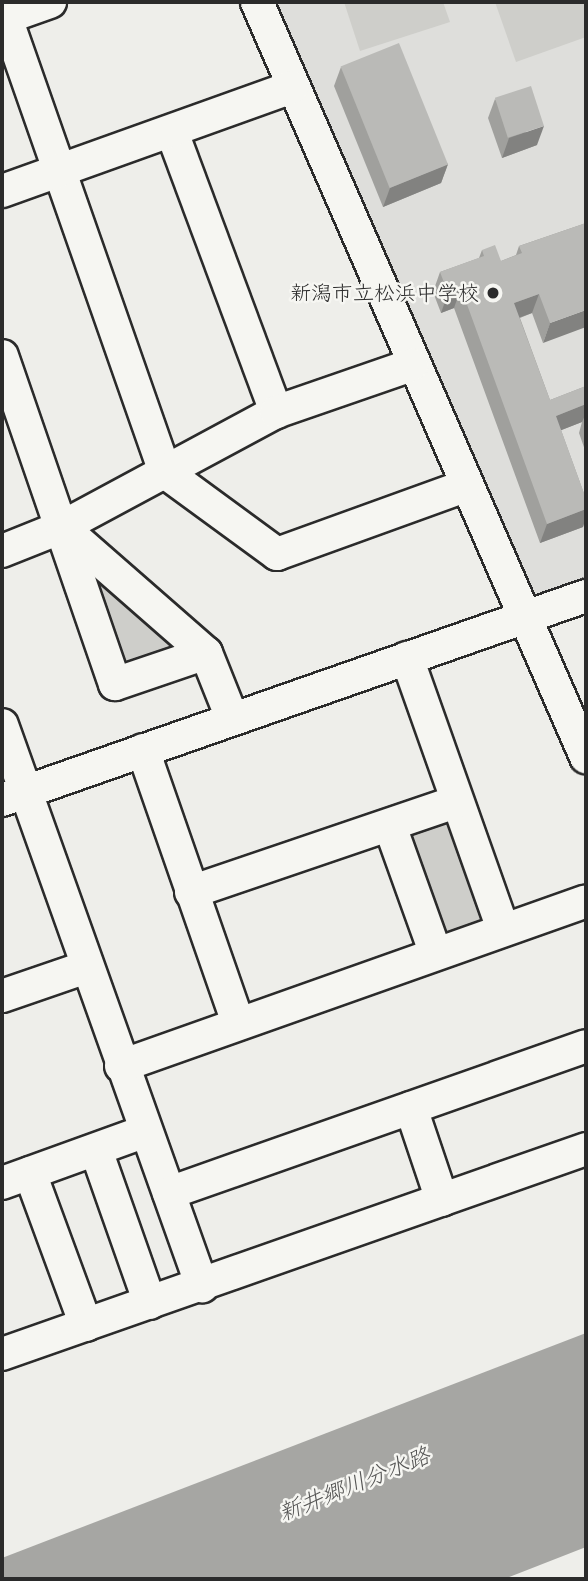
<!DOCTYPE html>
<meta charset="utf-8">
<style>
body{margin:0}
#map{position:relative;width:588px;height:1581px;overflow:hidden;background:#eeeeea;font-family:"Patrick Hand","Klee One",sans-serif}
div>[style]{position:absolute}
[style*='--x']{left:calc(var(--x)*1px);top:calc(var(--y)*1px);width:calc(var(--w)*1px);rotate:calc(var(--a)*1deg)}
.built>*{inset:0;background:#dededb}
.green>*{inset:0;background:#cececa}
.water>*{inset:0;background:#a6a6a3}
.roads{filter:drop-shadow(2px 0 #2b2b2b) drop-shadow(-2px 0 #2b2b2b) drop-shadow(0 2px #2b2b2b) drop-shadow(0 -2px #2b2b2b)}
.minor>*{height:32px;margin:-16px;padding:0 16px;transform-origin:16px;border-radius:16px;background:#f6f6f2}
.wall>*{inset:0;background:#a0a09d}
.shaded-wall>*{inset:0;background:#828280}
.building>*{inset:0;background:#babab7;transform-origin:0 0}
.dots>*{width:19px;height:19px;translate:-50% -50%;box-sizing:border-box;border:4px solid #f6f6f2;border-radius:50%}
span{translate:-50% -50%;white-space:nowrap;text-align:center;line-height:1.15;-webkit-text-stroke:5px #f6f6f2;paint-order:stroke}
.poi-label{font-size:21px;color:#2b2b2b}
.right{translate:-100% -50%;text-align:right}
.water-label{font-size:23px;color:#565655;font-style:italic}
.frame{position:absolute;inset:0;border:4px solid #2b2b2b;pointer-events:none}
</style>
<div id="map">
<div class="built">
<i style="clip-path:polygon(275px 2px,586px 2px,586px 585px,542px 600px,529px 590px)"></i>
</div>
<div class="green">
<i style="clip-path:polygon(344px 2px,443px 2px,450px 22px,360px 51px)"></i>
<i style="clip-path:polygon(495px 2px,586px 2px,586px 37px,516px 62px)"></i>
<i style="clip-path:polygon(90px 559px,187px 646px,120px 670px)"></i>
<i style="clip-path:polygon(446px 812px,491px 920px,442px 944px,403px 827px)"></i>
</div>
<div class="water">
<i style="clip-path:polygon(586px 1333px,586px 1547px,504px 1579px,2px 1579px,2px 1558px)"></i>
</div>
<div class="roads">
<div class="minor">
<i style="--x:257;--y:2;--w:824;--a:66.45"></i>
<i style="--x:6;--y:18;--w:481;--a:70.7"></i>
<i style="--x:165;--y:472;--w:139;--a:36.2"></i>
<i style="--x:277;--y:554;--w:200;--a:-19.9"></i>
<i style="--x:2;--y:19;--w:51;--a:-19.5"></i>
<i style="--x:172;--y:132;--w:299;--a:69.6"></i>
<i style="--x:2;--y:191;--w:308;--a:-19.7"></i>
<i style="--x:2;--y:356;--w:347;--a:71"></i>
<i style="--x:115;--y:684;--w:96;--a:-18.8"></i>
<i style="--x:63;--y:528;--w:190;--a:41.2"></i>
<i style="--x:206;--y:653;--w:70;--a:68.2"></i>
<i style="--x:2;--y:551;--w:65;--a:-21.8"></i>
<i style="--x:62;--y:527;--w:243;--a:-28.3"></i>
<i style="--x:276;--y:412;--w:144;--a:-19.1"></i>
<i style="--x:407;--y:658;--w:285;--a:70.5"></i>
<i style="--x:2;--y:725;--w:596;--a:70.38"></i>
<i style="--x:143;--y:750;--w:289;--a:70.8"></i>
<i style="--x:2;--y:800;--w:619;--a:-19.26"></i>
<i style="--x:390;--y:826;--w:134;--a:70.3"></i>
<i style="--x:191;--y:892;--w:279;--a:-18.8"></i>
<i style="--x:2;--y:996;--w:89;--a:-19"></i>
<i style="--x:121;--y:1066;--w:493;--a:-19.5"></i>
<i style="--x:411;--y:1108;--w:97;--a:71.4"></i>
<i style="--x:96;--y:1150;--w:162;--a:70.6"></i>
<i style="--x:30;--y:1173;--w:162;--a:69.8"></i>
<i style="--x:2;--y:1183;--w:153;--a:-19.9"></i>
<i style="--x:169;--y:1193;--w:442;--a:-19.4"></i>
<i style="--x:2;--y:1354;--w:619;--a:-19.34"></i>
</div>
</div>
<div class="wall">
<i style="clip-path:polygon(341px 67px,448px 164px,441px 183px,383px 207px,334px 86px)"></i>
<i style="clip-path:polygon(495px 99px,537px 145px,502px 158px,488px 118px)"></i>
<i style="clip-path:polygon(586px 223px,543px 343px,532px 313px,520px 318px,550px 400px,586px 386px,586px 453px,579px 433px,582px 422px,561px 430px,586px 499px,586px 517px,583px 527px,540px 543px,454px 308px,441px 313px,433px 292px,440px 272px,479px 258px,482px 250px,501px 261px,516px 255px,519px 246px)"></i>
</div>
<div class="shaded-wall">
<i style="clip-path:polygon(544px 126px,537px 145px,502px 158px,509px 138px)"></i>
<i style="clip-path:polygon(448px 164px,441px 183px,383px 207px,390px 188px)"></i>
<i style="clip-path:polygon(461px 288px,454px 308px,441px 313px,448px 293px)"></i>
<i style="clip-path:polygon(539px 294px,532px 313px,507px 322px,514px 303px)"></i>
<i style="clip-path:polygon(586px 310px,586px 327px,543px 343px,550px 323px)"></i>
<i style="clip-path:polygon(586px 404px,586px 415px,586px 413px,582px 422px,549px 435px,556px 416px)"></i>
<i style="clip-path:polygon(586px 509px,586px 517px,583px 527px,540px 543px,547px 524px)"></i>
</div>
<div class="building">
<i style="left:399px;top:43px;width:131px;height:63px;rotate:68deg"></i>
<i style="left:531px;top:86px;width:42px;height:38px;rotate:72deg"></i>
<i style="clip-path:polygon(586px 223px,586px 310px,550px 323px,539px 294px,514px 303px,550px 400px,586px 386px,586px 404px,556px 416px,586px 499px,586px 509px,547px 524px,461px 288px,448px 293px,440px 272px,484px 256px,482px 250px,495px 245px,501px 261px,522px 253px,519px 246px)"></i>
</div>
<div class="dots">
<i style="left:493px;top:293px;background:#2b2b2b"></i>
</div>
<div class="poi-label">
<span class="right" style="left:479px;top:293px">新潟市立松浜中学校</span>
</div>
<div class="water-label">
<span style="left:354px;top:1484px;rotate:-22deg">新井郷川分水路</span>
</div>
<div class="frame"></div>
</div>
